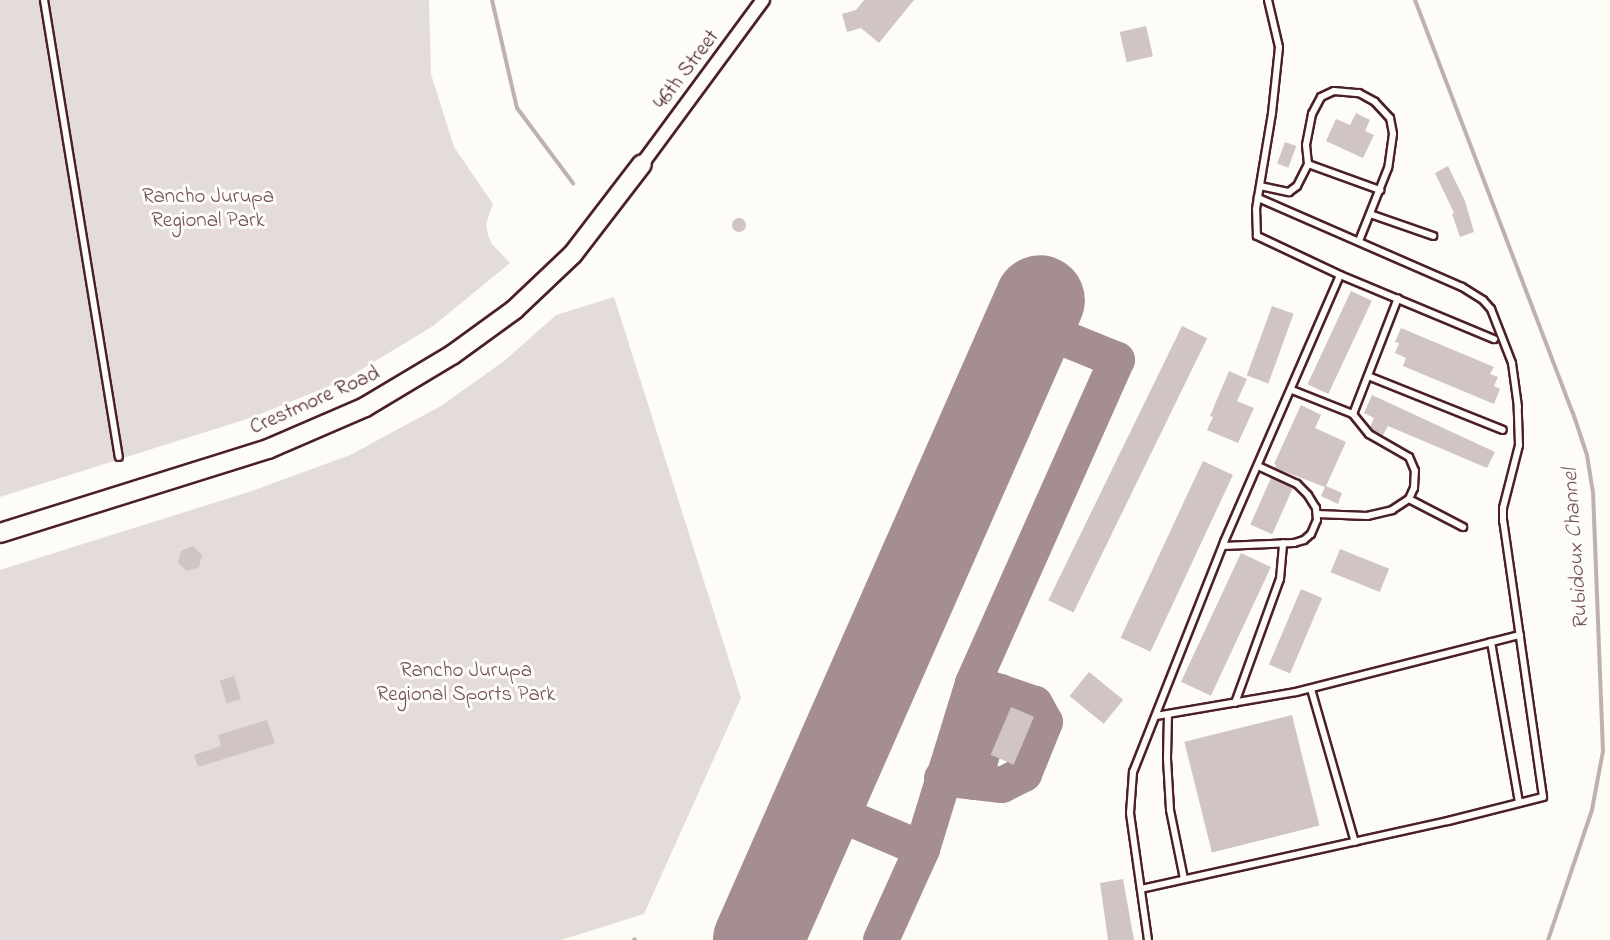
<!DOCTYPE html>
<style>
body{margin:0}
#map{position:relative;width:1610px;height:940px;overflow:hidden;background:#fdfcf7;font-family:"Indie Flower",sans-serif}
div>[style]{position:absolute}
[style*='--x']{left:calc(var(--x)*1px);top:calc(var(--y)*1px);width:calc(var(--w)*1px);rotate:calc(var(--a)*1deg)}
.green>*{inset:0;background:#e3dcda}
.stream>*{height:4px;margin:-2px;padding:0 2px;transform-origin:2px;border-radius:2px;background:#c0b1b1}
.taxiway>*{height:36px;margin:-18px;padding:0 18px;transform-origin:18px;border-radius:18px;background:#a48e91}
.runway>*{height:90px;margin:-45px;padding:0 45px;transform-origin:45px;border-radius:45px;background:#a48e91}
.building>*{inset:0;background:#d0c5c4;transform-origin:0 0}
.round{border-radius:50%}
.roads{filter:drop-shadow(2px 0 #4a1f2b) drop-shadow(-2px 0 #4a1f2b) drop-shadow(0 2px #4a1f2b) drop-shadow(0 -2px #4a1f2b)}
.lane>*{height:6px;margin:-3px;padding:0 3px;transform-origin:3px;border-radius:3px;background:#fdfcf7}
.street>*{height:12px;margin:-6px;padding:0 6px;transform-origin:6px;border-radius:6px;background:#fdfcf7}
.secondary>*{height:18px;margin:-9px;padding:0 9px;transform-origin:9px;border-radius:9px;background:#fdfcf7}
span{translate:-50% -50%;white-space:nowrap;text-align:center;line-height:1.15;-webkit-text-stroke:6px #fdfcf7;paint-order:stroke}
.street-label{font-size:21px;color:#4a1f2b}
.park-label{font-size:21px;color:#704e57}
.water-label{font-size:22px;color:#73525a;font-style:italic}
</style>
<div id="map">
<div class="green">
<i style="clip-path:polygon(0 0,429px 0,431px 74px,454px 147px,493px 204px,486px 224px,488px 235px,492px 244px,510px 263px,433px 326px,344px 380px,250px 418px,0 497px)"></i>
<i style="clip-path:polygon(614px 297px,741px 698px,644px 914px,561px 940px,0 940px,0 570px,252px 491px,350px 455px,441px 406px,504px 361px,556px 315px)"></i>
</div>
<div class="stream">
<i style="--x:492;--y:0;--w:111;--a:77"></i>
<i style="--x:517;--y:108;--w:94;--a:53.3"></i>
<i style="--x:1415;--y:0;--w:442;--a:69.1"></i>
<i style="--x:1573;--y:413;--w:44;--a:71.6"></i>
<i style="--x:1587;--y:455;--w:36;--a:81"></i>
<i style="--x:1593;--y:491;--w:260;--a:87.8"></i>
<i style="--x:1603;--y:751;--w:60;--a:100.6"></i>
<i style="--x:1592;--y:810;--w:137;--a:108.7"></i>
<i style="--x:634;--y:940;--w:1;--a:-45"></i>
</div>
<div class="taxiway">
<i style="--x:942;--y:778;--w:60;--a:6.7"></i>
<i style="--x:1002;--y:785;--w:25;--a:-27"></i>
<i style="--x:1024;--y:774;--w:56;--a:-68"></i>
<i style="--x:1045;--y:722;--w:21;--a:-119"></i>
<i style="--x:1035;--y:704;--w:65;--a:-161.3"></i>
<i style="--x:974;--y:782;--w:94;--a:-73.9"></i>
<i style="--x:818;--y:805;--w:113;--a:22.9"></i>
<i style="--x:881;--y:940;--w:100;--a:-65.7"></i>
<i style="--x:922;--y:849;--w:174;--a:-72.9"></i>
<i style="--x:973;--y:683;--w:354;--a:-66"></i>
<i style="--x:1117;--y:360;--w:95;--a:-157.8"></i>
</div>
<div class="runway">
<i style="--x:758;--y:940;--w:699;--a:-66.22"></i>
</div>
<div class="building">
<i style="clip-path:polygon(864px 0,914px 0,879px 43px,861px 28px,847px 32px,842px 14px,856px 10px)"></i>
<i style="left:1146px;top:26px;width:31px;height:27px;rotate:77deg"></i>
<i style="clip-path:polygon(1356px 113px,1370px 120px,1365px 131px,1374px 135px,1363px 158px,1326px 141px,1336px 119px,1350px 125px)"></i>
<i style="left:1285px;top:142px;width:12px;height:23px;rotate:20deg"></i>
<i style="clip-path:polygon(1448px 166px,1465px 201px,1474px 232px,1460px 237px,1452px 214px,1454px 213px,1435px 173px)"></i>
<i class="round" style="left:732px;top:218px;width:14px;height:14px"></i>
<i style="left:1351px;top:291px;width:23px;height:103px;rotate:25deg"></i>
<i style="left:1272px;top:306px;width:23px;height:74px;rotate:20deg"></i>
<i style="left:1182px;top:326px;width:28px;height:305px;rotate:26deg"></i>
<i style="clip-path:polygon(1401px 328px,1494px 367px,1490px 374px,1498px 377px,1494px 386px,1500px 389px,1494px 404px,1403px 366px,1406px 358px,1395px 353px,1399px 343px,1395px 342px)"></i>
<i style="clip-path:polygon(1229px 371px,1247px 379px,1237px 401px,1254px 408px,1238px 443px,1207px 430px,1213px 417px,1210px 416px)"></i>
<i style="clip-path:polygon(1372px 395px,1495px 452px,1487px 468px,1388px 426px,1383px 435px,1372px 430px,1370px 427px,1374px 418px,1364px 413px)"></i>
<i style="clip-path:polygon(1301px 405px,1321px 415px,1315px 428px,1346px 442px,1326px 486px,1342px 493px,1338px 504px,1321px 496px,1325px 487px,1275px 468px,1276px 465px,1274px 464px)"></i>
<i style="left:1203px;top:461px;width:33px;height:195px;rotate:25deg"></i>
<i style="left:1271px;top:478px;width:24px;height:51px;rotate:24deg"></i>
<i style="clip-path:polygon(193px 546px,202px 555px,199px 567px,187px 571px,178px 563px,181px 551px)"></i>
<i style="left:1340px;top:549px;width:53px;height:25px;rotate:22deg"></i>
<i style="left:1241px;top:553px;width:33px;height:142px;rotate:25deg"></i>
<i style="left:1301px;top:589px;width:23px;height:82px;rotate:23deg"></i>
<i style="left:1089px;top:672px;width:44px;height:31px;rotate:39deg"></i>
<i style="left:234px;top:676px;width:24px;height:15px;rotate:73deg"></i>
<i style="left:1011px;top:707px;width:25px;height:52px;rotate:23deg"></i>
<i style="left:1292px;top:715px;width:114px;height:111px;rotate:76deg"></i>
<i style="clip-path:polygon(267px 720px,275px 743px,198px 767px,194px 755px,221px 746px,218px 735px)"></i>
<i style="clip-path:polygon(1123px 879px,1134px 940px,1108px 940px,1100px 883px)"></i>
</div>
<div class="roads">
<div class="lane">
<i style="--x:44;--y:0;--w:463;--a:80.7"></i>
<i style="--x:1308;--y:164;--w:77;--a:19.9"></i>
<i style="--x:1260;--y:186;--w:30;--a:12"></i>
<i style="--x:1289;--y:192;--w:10;--a:-37"></i>
<i style="--x:1297;--y:186;--w:25;--a:-63"></i>
<i style="--x:1308;--y:164;--w:19;--a:-96"></i>
<i style="--x:1306;--y:145;--w:32;--a:-79"></i>
<i style="--x:1312;--y:114;--w:19;--a:-62"></i>
<i style="--x:1321;--y:97;--w:14;--a:-25"></i>
<i style="--x:1334;--y:91;--w:25;--a:5"></i>
<i style="--x:1359;--y:93;--w:18;--a:29"></i>
<i style="--x:1375;--y:102;--w:22;--a:47"></i>
<i style="--x:1390;--y:118;--w:16;--a:79"></i>
<i style="--x:1393;--y:134;--w:34;--a:98"></i>
<i style="--x:1388;--y:168;--w:79;--a:111.7"></i>
<i style="--x:1370;--y:214;--w:67;--a:19.2"></i>
<i style="--x:1340;--y:275;--w:167;--a:22.6"></i>
<i style="--x:1368;--y:376;--w:145;--a:21.8"></i>
<i style="--x:1292;--y:390;--w:66;--a:21.5"></i>
<i style="--x:1353;--y:414;--w:124;--a:-68.8"></i>
<i style="--x:1409;--y:499;--w:61;--a:27.4"></i>
<i style="--x:1317;--y:514;--w:50;--a:2.3"></i>
<i style="--x:1367;--y:516;--w:26;--a:-13"></i>
<i style="--x:1392;--y:510;--w:20;--a:-33"></i>
<i style="--x:1409;--y:499;--w:12;--a:-66"></i>
<i style="--x:1414;--y:488;--w:17;--a:-87"></i>
<i style="--x:1415;--y:471;--w:15;--a:-113"></i>
<i style="--x:1409;--y:457;--w:46;--a:-150.1"></i>
<i style="--x:1369;--y:434;--w:26;--a:-129"></i>
<i style="--x:1223;--y:546;--w:71;--a:-2.4"></i>
<i style="--x:1294;--y:543;--w:10;--a:-17"></i>
<i style="--x:1304;--y:540;--w:9;--a:-41"></i>
<i style="--x:1311;--y:534;--w:15;--a:-67"></i>
<i style="--x:1317;--y:520;--w:12;--a:-95"></i>
<i style="--x:1316;--y:508;--w:15;--a:-122"></i>
<i style="--x:1308;--y:495;--w:16;--a:-135"></i>
<i style="--x:1297;--y:484;--w:43;--a:-155.2"></i>
<i style="--x:1491;--y:642;--w:163;--a:80.1"></i>
<i style="--x:1311;--y:689;--w:159;--a:74"></i>
<i style="--x:1235;--y:703;--w:132;--a:-70.1"></i>
<i style="--x:1280;--y:579;--w:36;--a:-85"></i>
<i style="--x:1168;--y:714;--w:45;--a:91.3"></i>
<i style="--x:1167;--y:759;--w:51;--a:86.6"></i>
<i style="--x:1170;--y:810;--w:70;--a:78.5"></i>
<i style="--x:1156;--y:716;--w:142;--a:-9.7"></i>
<i style="--x:1296;--y:692;--w:231;--a:-14.3"></i>
<i style="--x:1141;--y:889;--w:314;--a:-12.5"></i>
<i style="--x:1448;--y:821;--w:98;--a:-14.2"></i>
<i style="--x:1543;--y:797;--w:279;--a:-98.2"></i>
<i style="--x:1503;--y:521;--w:13;--a:-90"></i>
<i style="--x:1503;--y:508;--w:65;--a:-75.7"></i>
<i style="--x:1519;--y:445;--w:38;--a:-92"></i>
<i style="--x:1518;--y:407;--w:44;--a:-97.8"></i>
<i style="--x:1512;--y:363;--w:58;--a:-111.3"></i>
<i style="--x:1491;--y:309;--w:12;--a:-132"></i>
<i style="--x:1483;--y:300;--w:25;--a:-148"></i>
<i style="--x:1462;--y:287;--w:223;--a:-156.4"></i>
<i style="--x:1148;--y:940;--w:128;--a:-98.1"></i>
<i style="--x:1130;--y:813;--w:41;--a:-85.8"></i>
<i style="--x:1133;--y:772;--w:247;--a:-68.4"></i>
<i style="--x:1224;--y:542;--w:291;--a:-66.5"></i>
<i style="--x:1340;--y:275;--w:92;--a:-154.8"></i>
<i style="--x:1257;--y:236;--w:27;--a:-92"></i>
<i style="--x:1256;--y:209;--w:97;--a:-80.5"></i>
<i style="--x:1272;--y:113;--w:66;--a:-83.9"></i>
<i style="--x:1279;--y:47;--w:48;--a:-103.2"></i>
</div>
<div class="street">
<i style="--x:642;--y:164;--w:204;--a:-53.6"></i>
</div>
<div class="secondary">
<i style="--x:0;--y:533;--w:281;--a:-17.4"></i>
<i style="--x:268;--y:449;--w:106;--a:-23.4"></i>
<i style="--x:365;--y:407;--w:101;--a:-30.9"></i>
<i style="--x:452;--y:355;--w:77;--a:-36"></i>
<i style="--x:514;--y:310;--w:81;--a:-43.5"></i>
<i style="--x:573;--y:254;--w:113;--a:-52.5"></i>
</div>
</div>
<div class="street-label">
<span style="left:687px;top:70px;rotate:-53deg">46th Street</span>
<span style="left:315px;top:401px;rotate:-24deg">Crestmore Road</span>
</div>
<div class="park-label">
<span style="left:208px;top:209px">Rancho Jurupa<br>Regional Park</span>
<span style="left:466px;top:683px">Rancho Jurupa<br>Regional Sports Park</span>
</div>
<div class="water-label">
<span style="left:1577px;top:549px;rotate:-94deg">Rubidoux Channel</span>
</div>
</div>
